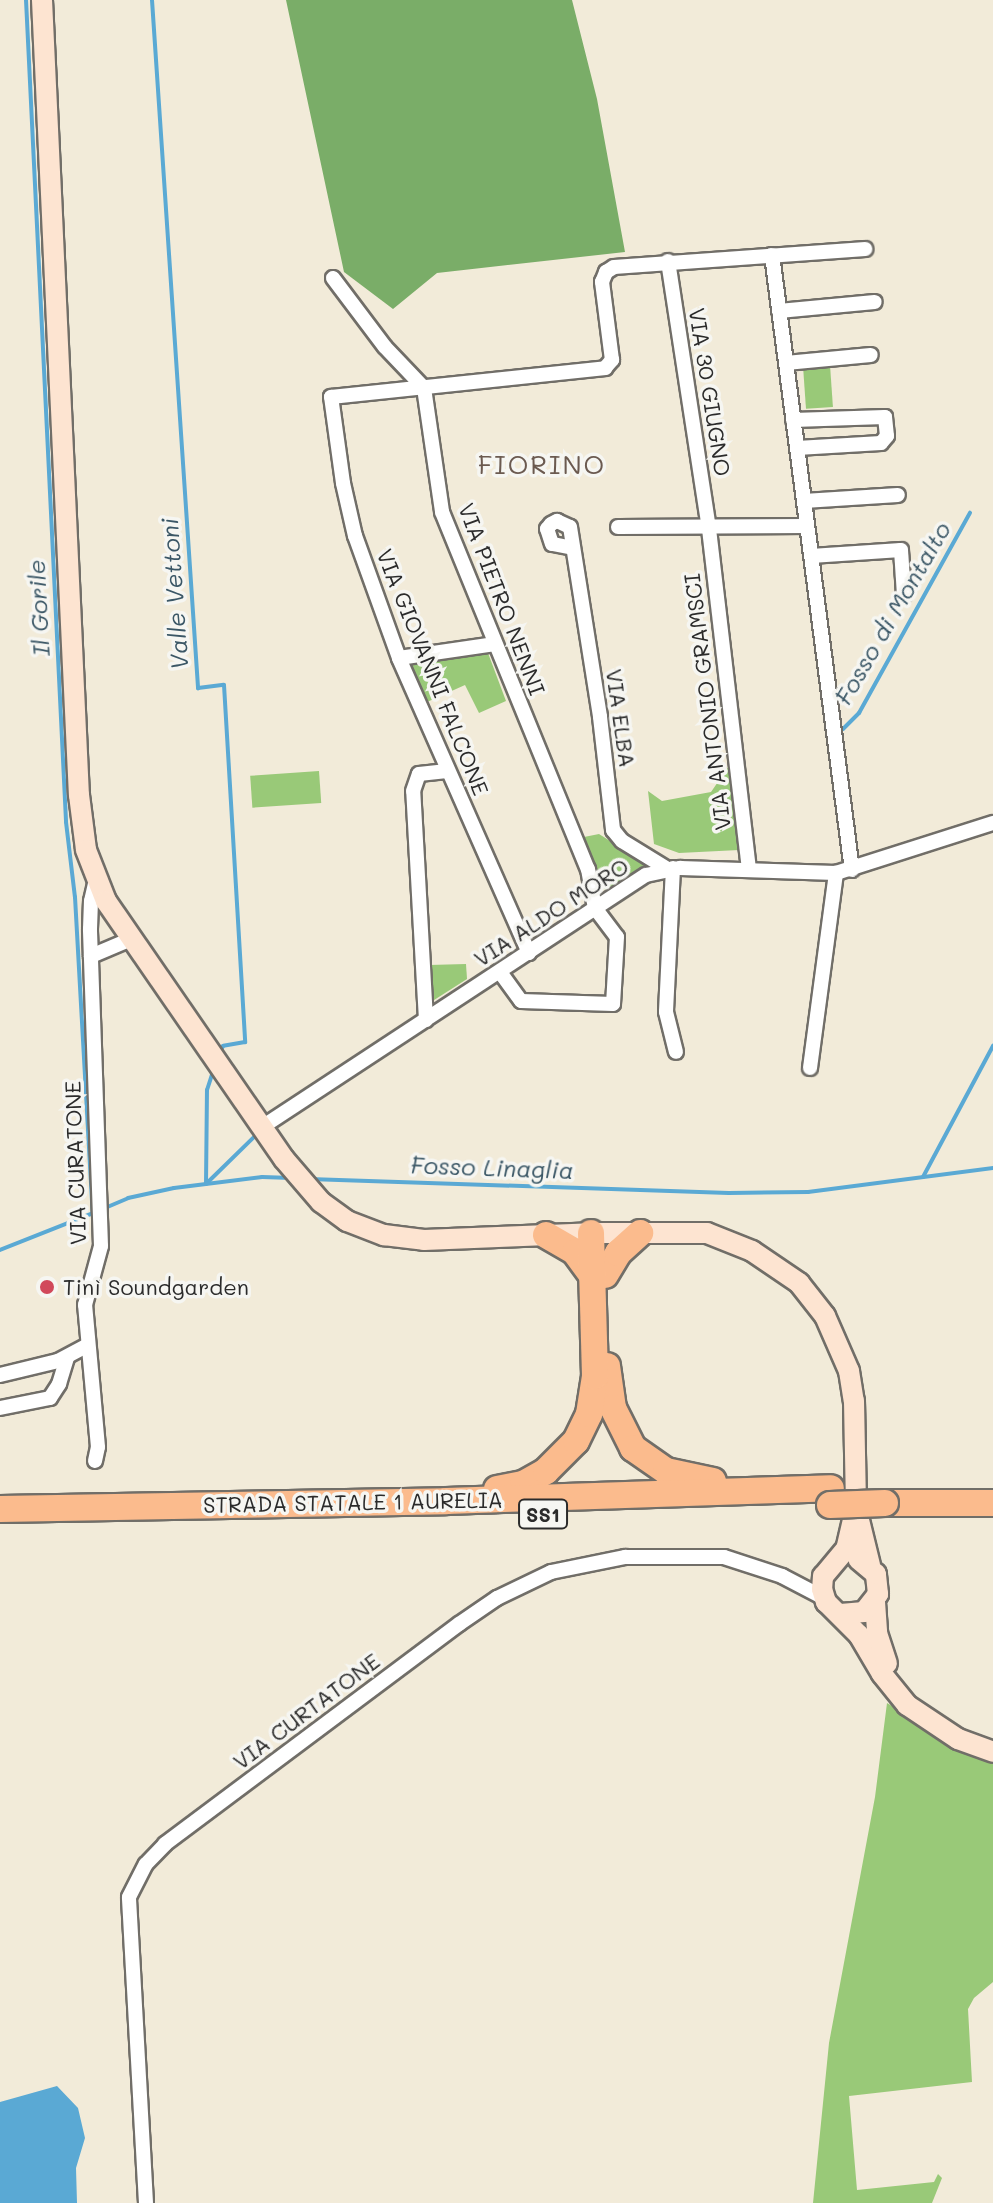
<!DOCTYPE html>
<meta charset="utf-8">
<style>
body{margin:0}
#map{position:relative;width:993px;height:2203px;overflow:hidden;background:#f2ebd9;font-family:Mali,sans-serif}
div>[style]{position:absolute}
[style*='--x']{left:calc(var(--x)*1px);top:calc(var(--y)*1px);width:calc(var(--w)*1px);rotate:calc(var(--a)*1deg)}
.green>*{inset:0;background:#99c978;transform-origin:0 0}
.forest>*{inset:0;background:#7aad68}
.water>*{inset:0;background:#5aa9d4}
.stream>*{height:4px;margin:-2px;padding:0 2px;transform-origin:2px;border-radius:2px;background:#5aa9d4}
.roads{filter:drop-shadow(2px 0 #716e68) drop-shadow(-2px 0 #716e68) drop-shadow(0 2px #716e68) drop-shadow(0 -2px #716e68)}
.street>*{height:14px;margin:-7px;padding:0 7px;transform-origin:7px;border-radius:7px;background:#fff}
.secondary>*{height:20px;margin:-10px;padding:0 10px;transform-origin:10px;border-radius:10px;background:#fde4d1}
.highway>*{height:26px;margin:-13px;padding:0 13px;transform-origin:13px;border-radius:13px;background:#fbbb8d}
.bridges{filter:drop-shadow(2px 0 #716e68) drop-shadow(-2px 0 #716e68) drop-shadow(0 2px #716e68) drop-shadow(0 -2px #716e68)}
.highway-bridge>*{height:26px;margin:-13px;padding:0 13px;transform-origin:13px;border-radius:13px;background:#fbbb8d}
.dots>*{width:22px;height:22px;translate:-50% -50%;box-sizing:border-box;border:4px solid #f6f6f2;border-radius:50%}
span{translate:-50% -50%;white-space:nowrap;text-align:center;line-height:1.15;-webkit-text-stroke:7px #f6f6f2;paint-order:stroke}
.shield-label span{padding:2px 6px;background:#f6f6f2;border:2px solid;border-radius:6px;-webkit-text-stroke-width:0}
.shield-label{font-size:20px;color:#2b2b2b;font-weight:700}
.street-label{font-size:22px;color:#2b2b2b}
.poi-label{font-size:22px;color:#2b2b2b}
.left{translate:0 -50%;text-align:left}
.water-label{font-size:24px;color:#3b5766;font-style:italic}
.quarter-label{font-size:26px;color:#6b5a50;letter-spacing:2px}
</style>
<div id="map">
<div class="green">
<i style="left:830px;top:365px;width:42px;height:27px;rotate:86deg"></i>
<i style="clip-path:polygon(488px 653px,506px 701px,479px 713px,465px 685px,427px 702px,410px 663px)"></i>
<i style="clip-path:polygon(731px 763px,739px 850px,679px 853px,654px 844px,648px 791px,662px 801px,711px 792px)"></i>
<i style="left:319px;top:771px;width:32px;height:69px;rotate:86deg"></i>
<i style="clip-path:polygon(599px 834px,645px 863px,643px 868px,607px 890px,599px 887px,584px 837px)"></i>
<i style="clip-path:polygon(466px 964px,467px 979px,431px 1002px,429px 965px)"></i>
<i style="clip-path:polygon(887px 1703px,963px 1749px,993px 1760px,993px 1982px,974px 1998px,968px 2009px,972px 2082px,849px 2096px,857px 2190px,934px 2182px,938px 2174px,942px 2178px,932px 2203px,813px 2203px,829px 2043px,875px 1797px)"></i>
</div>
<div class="forest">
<i style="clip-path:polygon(286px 0,572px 0,597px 99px,625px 252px,437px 273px,393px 309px,344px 272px)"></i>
</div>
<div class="water">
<i style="clip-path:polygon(57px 2086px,78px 2108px,85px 2138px,76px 2168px,77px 2203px,0 2203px,0 2102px)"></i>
</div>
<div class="stream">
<i style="--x:26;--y:0;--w:823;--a:87.21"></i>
<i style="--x:66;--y:822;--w:76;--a:83.2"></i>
<i style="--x:75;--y:897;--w:318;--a:86.8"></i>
<i style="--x:152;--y:0;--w:690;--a:86.17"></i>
<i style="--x:198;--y:688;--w:26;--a:-7"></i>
<i style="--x:224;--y:685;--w:358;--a:86.6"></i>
<i style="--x:245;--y:1042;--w:22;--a:170"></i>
<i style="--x:223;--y:1046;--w:7;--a:117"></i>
<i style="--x:843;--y:729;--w:23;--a:-45"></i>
<i style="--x:859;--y:713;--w:229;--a:-61"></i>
<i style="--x:923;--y:1177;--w:149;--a:-61.9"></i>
<i style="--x:309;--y:1179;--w:420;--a:1.9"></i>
<i style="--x:729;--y:1193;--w:79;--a:-0.7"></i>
<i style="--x:808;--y:1192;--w:187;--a:-7.4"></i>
<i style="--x:208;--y:1182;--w:66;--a:-44.4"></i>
<i style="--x:206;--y:1184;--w:94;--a:-89.4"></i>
<i style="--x:207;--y:1090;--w:23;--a:-72"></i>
<i style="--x:105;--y:1208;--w:25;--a:-23"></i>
<i style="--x:128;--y:1198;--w:47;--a:-12.3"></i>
<i style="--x:174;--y:1188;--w:89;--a:-7.1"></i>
<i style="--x:262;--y:1177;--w:30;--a:2"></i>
<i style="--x:0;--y:1250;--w:100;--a:-21.7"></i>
</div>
<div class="roads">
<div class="street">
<i style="--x:772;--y:255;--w:620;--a:82.59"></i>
<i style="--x:668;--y:261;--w:271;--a:81.3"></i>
<i style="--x:709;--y:529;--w:343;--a:83.3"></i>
<i style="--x:333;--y:278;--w:86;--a:53"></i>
<i style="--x:385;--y:347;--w:57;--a:46.4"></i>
<i style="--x:424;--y:388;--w:125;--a:81.7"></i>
<i style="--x:442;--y:512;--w:386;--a:67.8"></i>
<i style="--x:588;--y:869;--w:40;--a:80"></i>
<i style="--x:595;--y:908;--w:36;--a:53"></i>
<i style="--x:617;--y:937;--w:67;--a:93.4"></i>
<i style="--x:613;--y:1004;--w:92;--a:-178.1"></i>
<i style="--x:521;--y:1001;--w:36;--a:-126"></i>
<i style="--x:779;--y:311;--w:96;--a:-5.4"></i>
<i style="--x:786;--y:363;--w:85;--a:-5.4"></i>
<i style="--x:793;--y:420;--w:92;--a:-1.9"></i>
<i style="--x:885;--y:417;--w:19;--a:84"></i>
<i style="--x:887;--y:436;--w:9;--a:131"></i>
<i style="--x:881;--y:443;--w:84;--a:176.6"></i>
<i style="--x:804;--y:501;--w:94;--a:-3.7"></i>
<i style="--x:618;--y:527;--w:189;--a:-0.3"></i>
<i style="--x:573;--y:548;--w:21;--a:-169"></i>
<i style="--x:552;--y:544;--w:16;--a:-108"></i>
<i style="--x:547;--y:529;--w:6;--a:-51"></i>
<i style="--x:551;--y:524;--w:7;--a:-27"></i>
<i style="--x:557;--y:521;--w:14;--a:25"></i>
<i style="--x:570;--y:527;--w:192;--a:81"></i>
<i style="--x:600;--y:717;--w:114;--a:83.4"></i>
<i style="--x:613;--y:830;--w:14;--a:51"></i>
<i style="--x:622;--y:841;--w:52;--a:31.5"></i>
<i style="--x:811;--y:556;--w:90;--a:-3.8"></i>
<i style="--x:901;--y:550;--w:45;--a:86.2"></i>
<i style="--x:399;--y:658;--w:97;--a:-8.3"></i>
<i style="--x:673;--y:868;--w:144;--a:92.8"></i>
<i style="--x:666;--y:1012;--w:41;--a:76"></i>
<i style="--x:529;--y:953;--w:322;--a:-113.8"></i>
<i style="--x:399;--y:658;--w:130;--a:-109.8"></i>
<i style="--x:355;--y:536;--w:54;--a:-102.8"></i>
<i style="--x:343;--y:483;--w:87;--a:-97.9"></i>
<i style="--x:331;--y:397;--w:276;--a:-6"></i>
<i style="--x:605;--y:368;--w:11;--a:-49"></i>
<i style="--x:612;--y:360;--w:79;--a:-97.3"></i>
<i style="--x:602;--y:282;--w:11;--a:-68"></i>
<i style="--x:606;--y:272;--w:9;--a:-32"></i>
<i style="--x:614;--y:267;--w:252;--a:-4.1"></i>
<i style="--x:91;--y:956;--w:43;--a:-23"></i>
<i style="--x:426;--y:1020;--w:229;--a:-93.2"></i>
<i style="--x:413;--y:791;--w:18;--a:-71"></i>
<i style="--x:419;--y:774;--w:28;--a:-6"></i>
<i style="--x:810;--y:1068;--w:197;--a:-82.4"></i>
<i style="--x:262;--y:1127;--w:459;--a:-33.3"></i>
<i style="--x:646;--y:875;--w:35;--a:-12"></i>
<i style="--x:680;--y:868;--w:156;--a:1.8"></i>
<i style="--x:836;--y:873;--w:165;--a:-17.7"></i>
<i style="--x:0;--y:1375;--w:60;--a:-13.6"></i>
<i style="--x:58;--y:1361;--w:34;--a:-28"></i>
<i style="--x:0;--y:1408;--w:51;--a:-11.3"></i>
<i style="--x:50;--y:1398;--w:17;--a:-57"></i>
<i style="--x:59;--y:1384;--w:28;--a:-73"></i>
<i style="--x:95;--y:1461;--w:14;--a:-78"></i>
<i style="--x:98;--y:1447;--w:143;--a:-95.2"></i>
<i style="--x:85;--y:1305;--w:61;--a:-74.8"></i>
<i style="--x:101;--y:1246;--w:317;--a:-92"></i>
<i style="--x:90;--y:929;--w:28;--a:-88"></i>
<i style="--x:91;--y:901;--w:22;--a:-77"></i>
<i style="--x:146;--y:2203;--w:306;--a:-93.2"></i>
<i style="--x:129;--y:1897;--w:37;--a:-63"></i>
<i style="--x:146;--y:1864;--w:28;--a:-46"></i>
<i style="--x:165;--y:1844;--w:367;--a:-36.8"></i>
<i style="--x:459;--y:1624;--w:46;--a:-34.4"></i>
<i style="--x:497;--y:1598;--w:60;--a:-25.7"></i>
<i style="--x:551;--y:1572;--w:76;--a:-11.5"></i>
<i style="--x:625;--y:1557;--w:99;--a:0"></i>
<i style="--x:724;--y:1557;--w:61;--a:18.1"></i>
<i style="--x:782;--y:1576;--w:47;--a:27.6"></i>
</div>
<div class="secondary">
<i style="--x:42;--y:0;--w:796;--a:87.34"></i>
<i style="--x:79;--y:795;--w:55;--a:82.7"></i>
<i style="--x:86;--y:850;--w:55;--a:68.6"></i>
<i style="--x:106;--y:901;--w:313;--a:55.4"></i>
<i style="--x:284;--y:1159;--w:57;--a:49.3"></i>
<i style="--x:321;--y:1202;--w:32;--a:36"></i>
<i style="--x:347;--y:1221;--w:40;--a:21"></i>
<i style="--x:384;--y:1235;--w:40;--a:7.1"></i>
<i style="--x:424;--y:1240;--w:173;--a:-2.3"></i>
<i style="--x:597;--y:1233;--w:110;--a:0"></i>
<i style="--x:707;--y:1233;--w:48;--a:21.8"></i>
<i style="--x:752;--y:1251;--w:57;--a:34.2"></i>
<i style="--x:799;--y:1283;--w:42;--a:51.8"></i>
<i style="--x:825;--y:1316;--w:60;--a:66.4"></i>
<i style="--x:849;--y:1371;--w:30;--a:81"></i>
<i style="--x:854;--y:1401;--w:107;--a:88.9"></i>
<i style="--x:856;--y:1508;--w:59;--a:76.2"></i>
<i style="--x:855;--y:1511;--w:39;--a:103"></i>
<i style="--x:846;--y:1549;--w:35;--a:130"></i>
<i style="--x:823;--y:1576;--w:13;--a:94"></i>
<i style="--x:822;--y:1589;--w:14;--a:73"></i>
<i style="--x:826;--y:1602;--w:47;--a:45"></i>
<i style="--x:859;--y:1635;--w:45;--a:59.5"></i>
<i style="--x:882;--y:1674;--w:40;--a:51"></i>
<i style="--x:907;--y:1705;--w:61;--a:33.7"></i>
<i style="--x:958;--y:1739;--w:37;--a:20"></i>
<i style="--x:875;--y:1602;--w:31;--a:86"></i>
<i style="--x:877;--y:1633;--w:32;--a:72"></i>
<i style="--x:841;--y:1614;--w:23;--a:-5"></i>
<i style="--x:864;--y:1612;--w:23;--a:-52"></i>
<i style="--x:878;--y:1594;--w:20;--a:-96"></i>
<i style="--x:876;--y:1574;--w:23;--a:-140"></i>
</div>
<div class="highway">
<i style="--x:546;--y:1235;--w:34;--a:30"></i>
<i style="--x:575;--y:1252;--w:29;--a:54"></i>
<i style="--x:605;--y:1275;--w:26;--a:-59"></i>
<i style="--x:618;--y:1253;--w:30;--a:-42"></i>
<i style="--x:607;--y:1366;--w:42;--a:81.9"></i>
<i style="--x:613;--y:1408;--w:45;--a:63.4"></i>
<i style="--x:633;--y:1448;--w:40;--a:34.9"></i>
<i style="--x:666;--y:1471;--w:48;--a:12"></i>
<i style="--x:497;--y:1489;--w:26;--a:-11"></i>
<i style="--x:523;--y:1484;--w:26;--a:-29"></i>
<i style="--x:546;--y:1471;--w:42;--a:-45"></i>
<i style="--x:576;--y:1441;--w:30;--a:-64"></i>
<i style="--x:589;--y:1414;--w:38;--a:-81"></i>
<i style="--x:595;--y:1376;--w:143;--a:-91.6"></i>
<i style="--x:885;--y:1503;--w:108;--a:0"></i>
<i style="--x:0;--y:1509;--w:446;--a:-1"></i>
<i style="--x:446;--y:1501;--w:385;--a:-1.9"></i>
</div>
</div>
<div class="bridges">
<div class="highway-bridge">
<i style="--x:830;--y:1505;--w:55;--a:-2.1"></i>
</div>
</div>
<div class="dots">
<i style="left:47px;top:1287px;background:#d1495b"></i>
</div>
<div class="shield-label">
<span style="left:543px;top:1514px">SS1</span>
</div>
<div class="street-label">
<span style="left:710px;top:392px;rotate:81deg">VIA 30 GIUGNO</span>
<span style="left:502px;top:599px;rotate:69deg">VIA PIETRO NENNI</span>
<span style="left:433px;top:672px;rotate:68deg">VIA GIOVANNI FALCONE</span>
<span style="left:707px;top:702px;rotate:-97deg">VIA ANTONIO GRAMSCI</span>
<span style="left:621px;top:718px;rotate:82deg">VIA ELBA</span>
<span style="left:551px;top:912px;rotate:-33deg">VIA ALDO MORO</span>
<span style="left:75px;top:1163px;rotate:-92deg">VIA CURATONE</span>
<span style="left:353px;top:1502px;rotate:-1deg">STRADA STATALE 1 AURELIA</span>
<span style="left:306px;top:1711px;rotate:-37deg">VIA CURTATONE</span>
</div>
<div class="poi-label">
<span class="left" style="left:63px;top:1287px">Tinì Soundgarden</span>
</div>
<div class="water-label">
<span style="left:174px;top:594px;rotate:-94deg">Valle Vettoni</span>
<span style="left:38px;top:608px;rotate:-93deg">Il Gorile</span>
<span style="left:892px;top:613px;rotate:-60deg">Fosso di Montalto</span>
<span style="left:492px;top:1167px;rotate:2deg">Fosso Linaglia</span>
</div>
<div class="quarter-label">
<span style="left:542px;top:465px">FIORINO</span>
</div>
</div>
